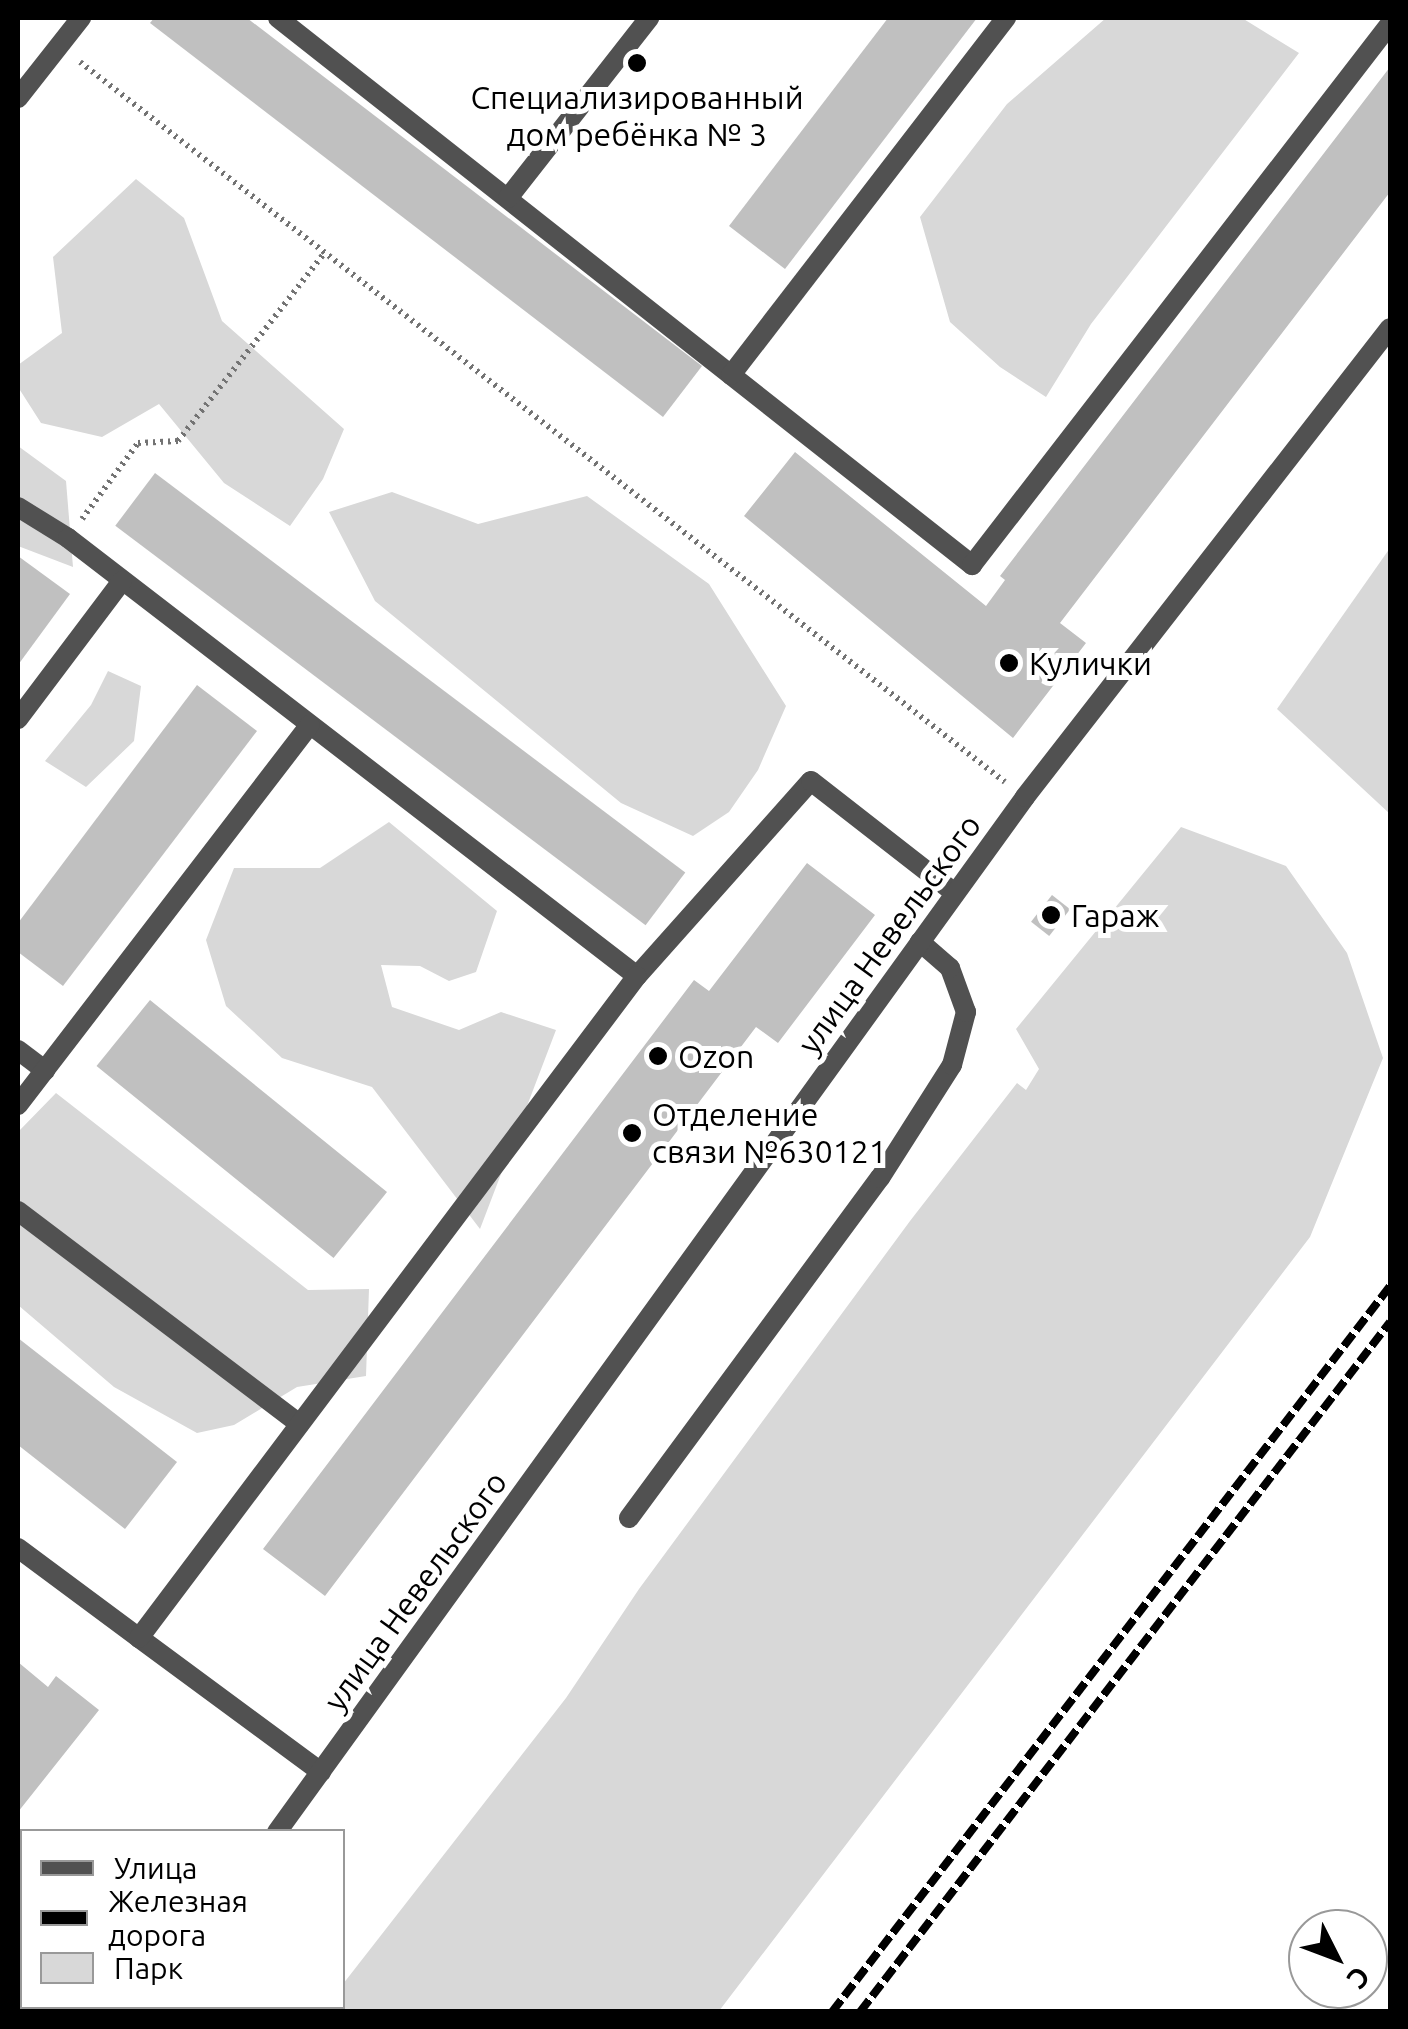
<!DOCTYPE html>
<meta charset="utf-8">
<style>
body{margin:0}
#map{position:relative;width:1408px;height:2029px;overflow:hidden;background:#fff;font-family:Ubuntu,sans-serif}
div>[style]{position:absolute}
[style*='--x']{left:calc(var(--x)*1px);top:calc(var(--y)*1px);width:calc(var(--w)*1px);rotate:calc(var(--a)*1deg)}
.green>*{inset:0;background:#d8d8d8}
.building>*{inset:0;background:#c0c0c0;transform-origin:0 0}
.path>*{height:6px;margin-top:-3px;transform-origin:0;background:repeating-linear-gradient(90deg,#737373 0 2.5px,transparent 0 7.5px)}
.lane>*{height:20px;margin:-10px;padding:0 10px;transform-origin:10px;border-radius:10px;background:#515151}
.street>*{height:20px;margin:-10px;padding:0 10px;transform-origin:10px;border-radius:10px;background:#515151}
.rail>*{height:8px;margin-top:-4px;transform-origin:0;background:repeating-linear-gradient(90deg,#000 0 15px,transparent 0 20px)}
.dots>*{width:28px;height:28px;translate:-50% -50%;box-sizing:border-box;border:5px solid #fff;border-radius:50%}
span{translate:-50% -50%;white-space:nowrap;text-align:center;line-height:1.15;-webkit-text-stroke:10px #fff;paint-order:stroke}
.poi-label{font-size:32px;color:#000}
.left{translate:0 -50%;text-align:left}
.street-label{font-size:32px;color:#000}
.frame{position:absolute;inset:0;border:20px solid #000;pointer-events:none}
.legend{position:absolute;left:20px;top:1829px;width:325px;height:180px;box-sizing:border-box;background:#fff;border:2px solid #999;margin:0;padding:12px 18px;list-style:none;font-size:30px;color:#000}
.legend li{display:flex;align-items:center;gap:20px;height:50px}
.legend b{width:50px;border:2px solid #999}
.north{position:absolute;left:1288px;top:1909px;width:100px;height:100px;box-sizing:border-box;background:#fff;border:2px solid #999;border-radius:50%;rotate:132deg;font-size:28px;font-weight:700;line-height:40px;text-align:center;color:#000}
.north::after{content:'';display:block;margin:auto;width:35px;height:45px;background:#000;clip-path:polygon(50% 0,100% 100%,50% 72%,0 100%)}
</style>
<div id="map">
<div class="green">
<i style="clip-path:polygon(1106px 18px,1242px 18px,1299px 53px,1091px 324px,1046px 397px,1000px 367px,950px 322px,920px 217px,1007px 104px)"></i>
<i style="clip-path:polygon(136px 179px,184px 218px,222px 321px,344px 429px,323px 479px,290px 526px,224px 483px,159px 404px,102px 437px,41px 423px,18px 387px,18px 365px,62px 333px,53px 257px)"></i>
<i style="clip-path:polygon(18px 446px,66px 481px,73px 567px,18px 546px)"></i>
<i style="clip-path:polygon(392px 492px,478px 524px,587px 496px,709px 584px,786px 706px,758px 770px,729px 812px,693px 836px,621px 803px,375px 601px,329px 512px)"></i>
<i style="clip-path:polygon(1390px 548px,1390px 814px,1277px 709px)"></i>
<i style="clip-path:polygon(108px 671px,141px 686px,134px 741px,86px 787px,45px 761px,91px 705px)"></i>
<i style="clip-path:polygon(389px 822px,497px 911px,476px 972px,449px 981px,420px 966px,381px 965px,392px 1007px,459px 1030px,501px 1012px,556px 1030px,480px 1229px,372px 1087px,282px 1058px,226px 1006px,206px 940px,234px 868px,320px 868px)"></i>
<i style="clip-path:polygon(1181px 827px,1286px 866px,1347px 953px,1383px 1058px,1310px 1237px,719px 2011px,321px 2011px,325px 2007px,342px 2006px,343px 1984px,566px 1698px,639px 1589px,910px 1221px,1017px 1083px,1026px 1090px,1039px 1069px,1016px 1029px)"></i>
<i style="clip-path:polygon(56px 1093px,308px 1290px,369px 1289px,366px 1376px,297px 1387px,234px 1425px,197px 1433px,114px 1387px,18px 1305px,18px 1132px)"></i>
</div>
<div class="building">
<i style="clip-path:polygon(154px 18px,247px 18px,702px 366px,663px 417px,150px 23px)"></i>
<i style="clip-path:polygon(888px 18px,977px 18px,785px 269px,729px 226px)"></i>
<i style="clip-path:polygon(1390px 67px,1390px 192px,1060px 623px,1086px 643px,1013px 738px,744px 516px,795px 452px,986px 606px,1005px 580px,1000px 576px)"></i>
<i style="left:155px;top:473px;width:664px;height:66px;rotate:37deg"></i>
<i style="clip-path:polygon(18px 556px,70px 594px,18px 665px)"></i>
<i style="clip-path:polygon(197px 685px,257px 731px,63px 986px,18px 952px,18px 923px)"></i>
<i style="clip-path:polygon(807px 863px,875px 915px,778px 1043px,756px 1027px,325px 1596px,263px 1549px,694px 980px,709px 991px)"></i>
<i style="left:1052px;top:895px;width:23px;height:34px;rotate:38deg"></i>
<i style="left:150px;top:1000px;width:305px;height:85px;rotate:39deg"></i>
<i style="clip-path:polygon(18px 1338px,177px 1462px,125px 1529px,18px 1445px)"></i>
<i style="clip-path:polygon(18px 1662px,48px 1687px,56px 1676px,99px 1710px,18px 1812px)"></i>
</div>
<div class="path">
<i style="--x:80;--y:62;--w:1172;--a:37.9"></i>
<i style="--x:82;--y:519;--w:94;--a:-53.6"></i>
<i style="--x:138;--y:443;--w:40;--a:-2.9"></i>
<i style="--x:178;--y:441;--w:239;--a:-52.1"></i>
</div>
<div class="lane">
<i style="--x:278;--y:18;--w:884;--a:38.24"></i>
<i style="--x:972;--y:565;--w:684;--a:-52.31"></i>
<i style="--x:18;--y:98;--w:102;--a:-51.8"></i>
<i style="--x:508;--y:198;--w:229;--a:-51.9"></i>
<i style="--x:731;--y:375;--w:451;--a:-52.4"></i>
<i style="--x:18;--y:507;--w:59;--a:31.8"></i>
<i style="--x:68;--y:538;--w:718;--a:37.59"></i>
<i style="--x:637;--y:976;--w:261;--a:-48.3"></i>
<i style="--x:811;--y:781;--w:182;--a:37.9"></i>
<i style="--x:18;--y:719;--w:173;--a:-53"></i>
<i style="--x:18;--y:1050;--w:34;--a:37"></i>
<i style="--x:18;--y:1105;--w:479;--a:-52.5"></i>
<i style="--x:18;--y:1211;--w:353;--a:37.1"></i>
<i style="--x:629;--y:1518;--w:423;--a:-53.6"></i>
<i style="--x:880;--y:1178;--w:134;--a:-57.5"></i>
<i style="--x:952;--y:1065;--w:55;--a:-75.2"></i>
<i style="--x:966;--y:1012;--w:47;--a:-110"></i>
<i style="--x:950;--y:968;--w:40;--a:-139"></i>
<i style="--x:18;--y:1548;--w:151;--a:36.6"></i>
<i style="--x:321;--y:1772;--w:226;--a:-143.6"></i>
<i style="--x:139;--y:1638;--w:828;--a:-53.05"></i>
<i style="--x:18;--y:1943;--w:6;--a:45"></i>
<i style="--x:100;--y:2006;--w:8;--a:45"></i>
<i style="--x:40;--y:2012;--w:7;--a:-56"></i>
</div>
<div class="street">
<i style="--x:277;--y:1832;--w:1277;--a:-54.14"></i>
<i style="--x:1025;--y:797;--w:594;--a:-52.11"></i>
<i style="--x:142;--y:2012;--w:7;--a:-56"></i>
</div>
<div class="rail">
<i style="--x:832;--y:2012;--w:916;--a:-52.45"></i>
<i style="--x:860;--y:2012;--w:870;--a:-52.47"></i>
</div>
<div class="dots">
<i style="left:637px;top:63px;background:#000"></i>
<i style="left:1009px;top:663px;background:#000"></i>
<i style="left:1051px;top:915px;background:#000"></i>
<i style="left:658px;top:1056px;background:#000"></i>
<i style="left:632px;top:1133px;background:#000"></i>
</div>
<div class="poi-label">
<span style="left:637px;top:116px">Специализированный<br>дом ребёнка № 3</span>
<span class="left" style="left:1029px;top:663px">Кулички</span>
<span class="left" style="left:1071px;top:915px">Гараж</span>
<span class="left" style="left:678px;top:1056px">Ozon</span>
<span class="left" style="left:652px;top:1133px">Отделение<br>связи №630121</span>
</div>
<div class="street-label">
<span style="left:889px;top:934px;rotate:-54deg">улица Невельского</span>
<span style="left:415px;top:1591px;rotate:-54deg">улица Невельского</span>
</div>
<div class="frame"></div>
<ul class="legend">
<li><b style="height:12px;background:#515151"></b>Улица</li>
<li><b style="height:12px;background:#000"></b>Железная дорога</li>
<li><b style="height:28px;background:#d8d8d8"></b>Парк</li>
</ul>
<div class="north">С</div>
</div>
